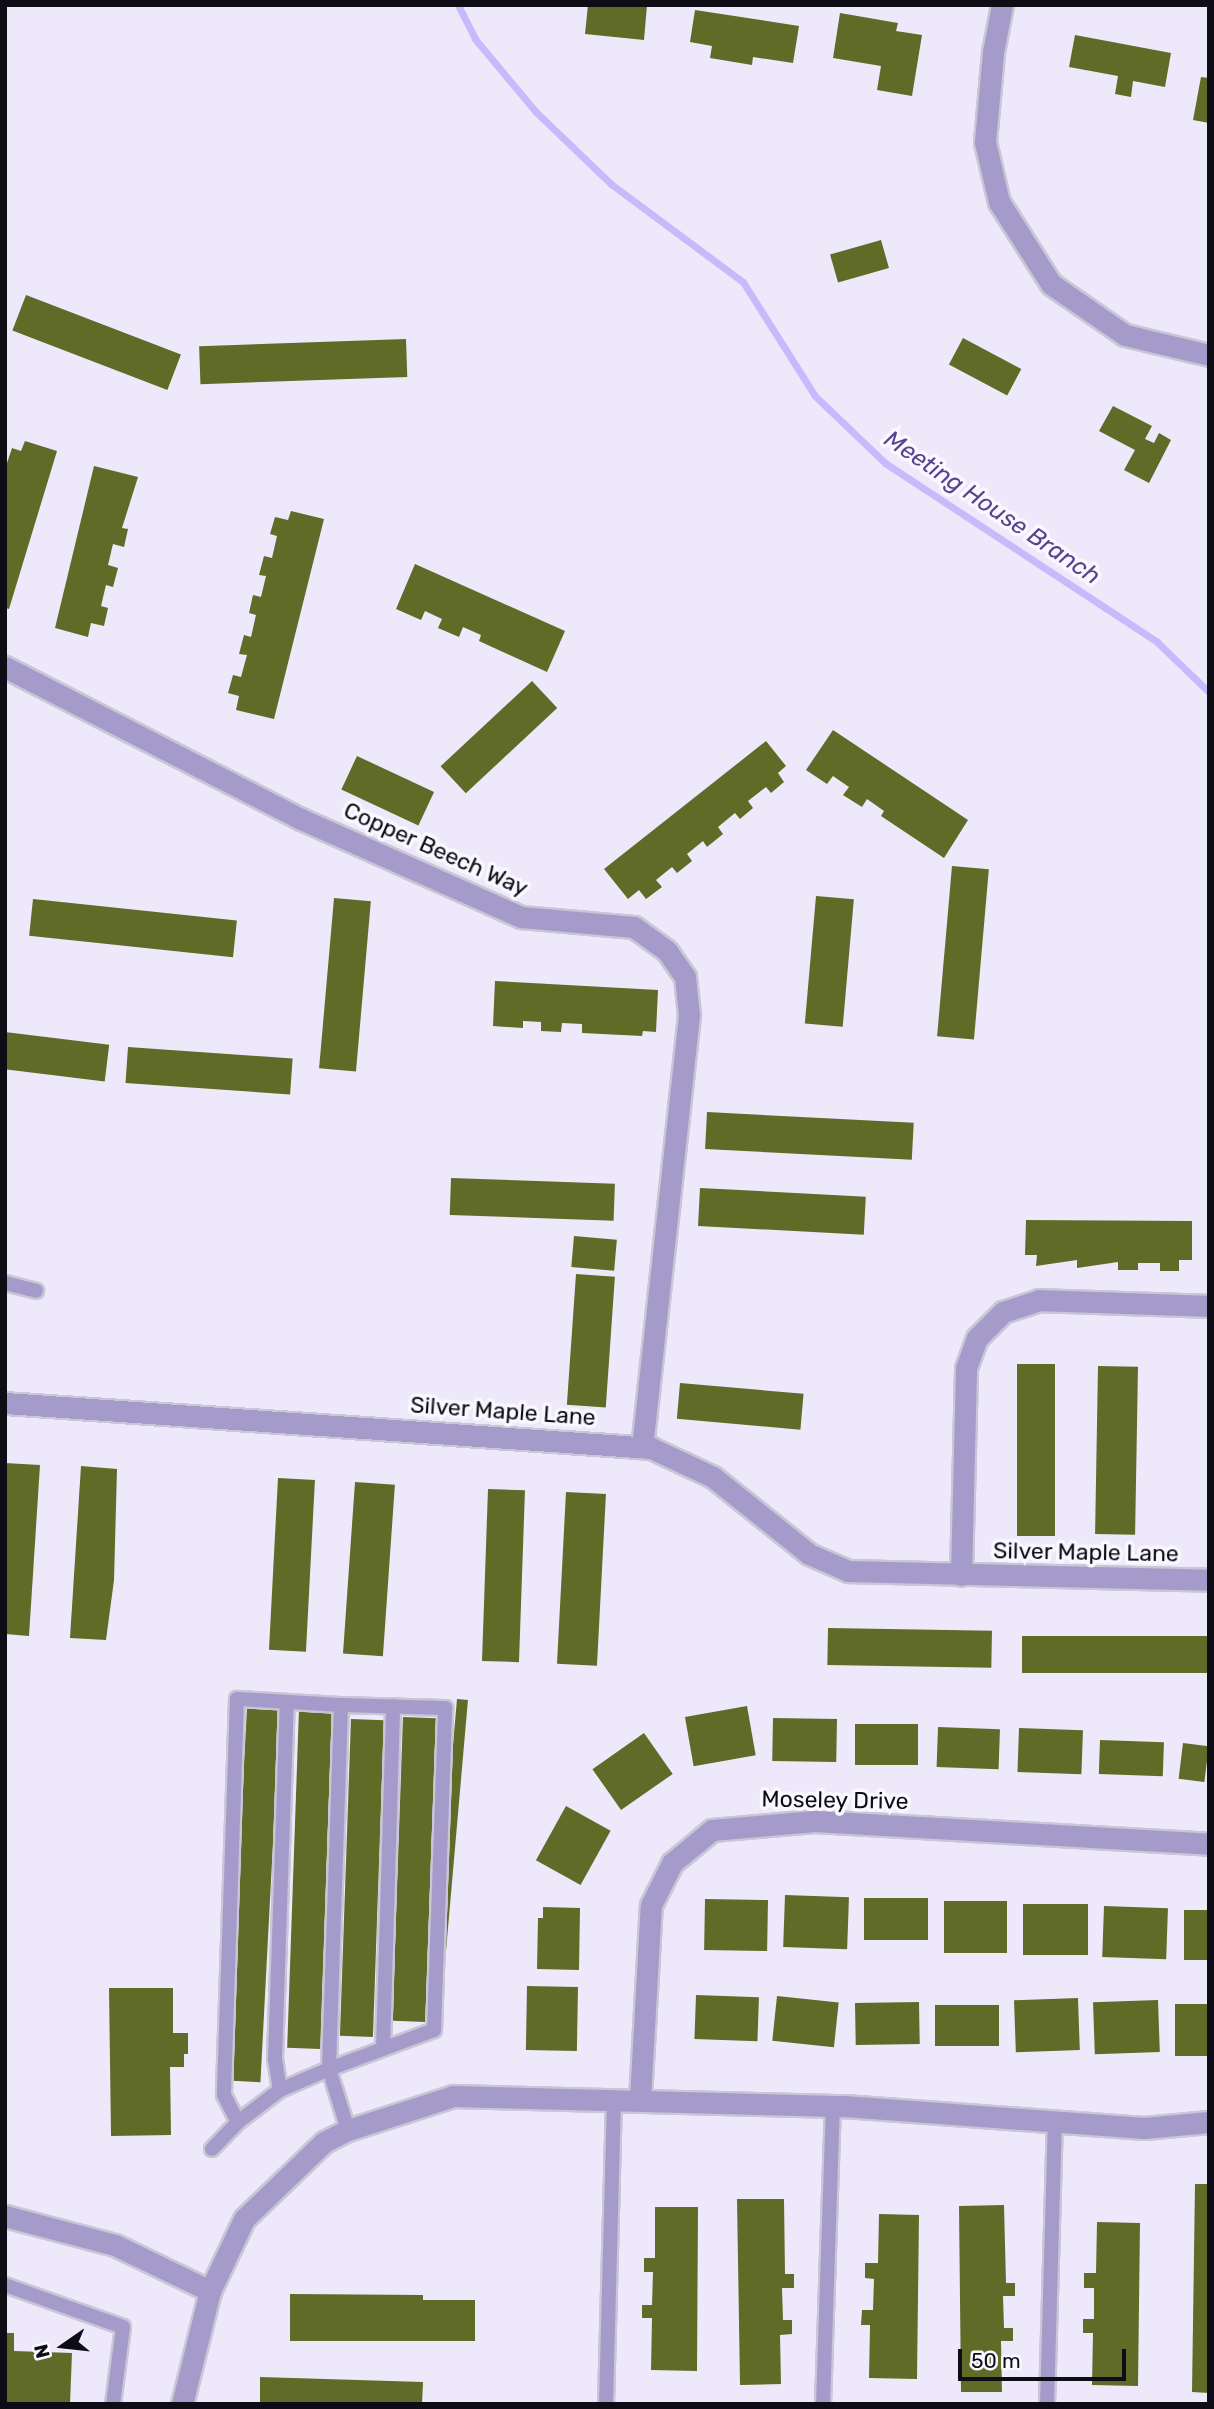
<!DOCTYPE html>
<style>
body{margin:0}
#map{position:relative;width:1214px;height:2409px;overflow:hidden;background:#ede9fb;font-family:Rubik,sans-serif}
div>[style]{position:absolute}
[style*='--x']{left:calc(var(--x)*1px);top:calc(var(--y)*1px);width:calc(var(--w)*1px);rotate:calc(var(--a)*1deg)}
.stream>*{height:7px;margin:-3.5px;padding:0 3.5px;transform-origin:3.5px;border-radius:3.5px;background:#c7b9fa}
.building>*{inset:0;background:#606b27;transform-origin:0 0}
.roads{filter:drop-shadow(2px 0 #c9c6d6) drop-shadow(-2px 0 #c9c6d6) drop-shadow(0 2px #c9c6d6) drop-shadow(0 -2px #c9c6d6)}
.service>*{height:14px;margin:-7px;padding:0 7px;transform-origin:7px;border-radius:7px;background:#a59bca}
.minor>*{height:21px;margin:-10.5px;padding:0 10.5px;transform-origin:10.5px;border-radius:10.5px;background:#a59bca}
span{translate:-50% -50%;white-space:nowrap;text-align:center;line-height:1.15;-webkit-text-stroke:7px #faf8fe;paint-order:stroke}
.street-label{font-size:23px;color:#0e0c15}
.water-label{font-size:24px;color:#59438f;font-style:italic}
.frame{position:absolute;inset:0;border:7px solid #0e0c15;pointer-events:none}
.north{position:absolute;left:28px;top:2311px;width:70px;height:70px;-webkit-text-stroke:5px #faf8fe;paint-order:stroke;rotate:256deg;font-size:19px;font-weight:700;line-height:28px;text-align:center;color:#0e0c15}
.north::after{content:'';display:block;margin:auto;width:24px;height:32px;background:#0e0c15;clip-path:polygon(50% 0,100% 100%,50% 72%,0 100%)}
.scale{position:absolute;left:958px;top:2349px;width:168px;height:32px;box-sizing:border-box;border:4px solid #0e0c15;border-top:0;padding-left:9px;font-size:21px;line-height:24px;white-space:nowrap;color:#0e0c15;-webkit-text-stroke:5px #faf8fe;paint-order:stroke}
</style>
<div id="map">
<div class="stream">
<i style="--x:458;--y:5;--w:38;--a:63"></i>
<i style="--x:475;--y:39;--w:95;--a:50.1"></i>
<i style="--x:536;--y:112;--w:104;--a:43.8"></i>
<i style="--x:611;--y:184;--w:164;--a:36.6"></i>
<i style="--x:743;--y:282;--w:135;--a:57.7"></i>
<i style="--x:815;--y:396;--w:97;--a:43.7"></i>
<i style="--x:885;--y:463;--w:326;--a:33.3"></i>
<i style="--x:1157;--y:642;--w:72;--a:43.9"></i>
</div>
<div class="building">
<i style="clip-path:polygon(588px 5px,647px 5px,644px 40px,585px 34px)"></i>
<i style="clip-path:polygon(695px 10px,799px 26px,793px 63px,753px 57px,752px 65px,710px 58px,712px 46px,690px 42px)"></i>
<i style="clip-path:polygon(840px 13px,898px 23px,896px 31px,922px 35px,912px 96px,877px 90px,881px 66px,833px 58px)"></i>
<i style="clip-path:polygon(1075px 35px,1171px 53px,1165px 87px,1133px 81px,1131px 97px,1115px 94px,1118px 76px,1069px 67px)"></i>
<i style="clip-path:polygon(1201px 77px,1209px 78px,1209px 123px,1193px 120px)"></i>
<i style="left:881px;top:240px;width:29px;height:53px;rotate:74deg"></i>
<i style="left:26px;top:295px;width:166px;height:38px;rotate:21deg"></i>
<i style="left:963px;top:338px;width:66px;height:30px;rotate:28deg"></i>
<i style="left:406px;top:339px;width:38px;height:207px;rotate:88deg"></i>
<i style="clip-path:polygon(1113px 406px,1152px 426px,1145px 439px,1154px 443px,1159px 433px,1171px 440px,1149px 483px,1124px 470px,1135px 450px,1099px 431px)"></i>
<i style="clip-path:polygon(25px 441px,57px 451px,9px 609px,5px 608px,5px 469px,12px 448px,21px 451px)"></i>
<i style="clip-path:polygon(94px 466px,138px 477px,122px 528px,128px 529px,124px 547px,113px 544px,108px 565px,118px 568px,113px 587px,106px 585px,101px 606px,108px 608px,104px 626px,91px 623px,88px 637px,55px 628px)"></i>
<i style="clip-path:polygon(291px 511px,324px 519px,274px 719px,236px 710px,239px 696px,228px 693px,233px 675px,241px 677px,247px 655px,239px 654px,244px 635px,251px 637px,256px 615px,249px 613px,253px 595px,261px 597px,266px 576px,259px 575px,264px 556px,272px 558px,277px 536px,270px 534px,275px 517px,288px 520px)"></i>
<i style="clip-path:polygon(415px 564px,565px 631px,547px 672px,479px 641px,481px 635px,463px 627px,459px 637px,438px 628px,442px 619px,425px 611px,421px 620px,396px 609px)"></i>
<i style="left:532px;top:681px;width:37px;height:125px;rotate:47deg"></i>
<i style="clip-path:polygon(833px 730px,968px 820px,944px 858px,881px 816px,884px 811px,867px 799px,862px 807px,843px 795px,849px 787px,833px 776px,827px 784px,806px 770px)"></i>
<i style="clip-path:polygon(766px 741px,786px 766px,778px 773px,784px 782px,771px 793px,766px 787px,748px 801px,753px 808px,740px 819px,735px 813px,718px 827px,723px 834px,707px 847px,703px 841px,687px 854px,692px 861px,677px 873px,672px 867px,656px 880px,662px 887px,646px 899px,639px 890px,628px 899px,604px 869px)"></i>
<i style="left:357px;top:756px;width:85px;height:37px;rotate:25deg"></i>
<i style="left:952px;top:866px;width:37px;height:171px;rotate:5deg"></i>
<i style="left:816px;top:896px;width:38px;height:128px;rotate:5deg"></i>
<i style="left:334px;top:898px;width:37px;height:171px;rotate:5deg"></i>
<i style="left:33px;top:899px;width:205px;height:37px;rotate:6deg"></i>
<i style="clip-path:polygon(495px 981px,658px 990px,656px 1032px,643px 1031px,642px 1036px,582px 1033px,582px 1024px,562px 1023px,561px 1032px,541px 1031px,541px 1022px,523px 1021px,523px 1028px,493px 1026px)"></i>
<i style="left:5px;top:1032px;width:105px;height:37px;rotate:7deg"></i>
<i style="left:128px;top:1047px;width:165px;height:36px;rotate:4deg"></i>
<i style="left:707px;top:1112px;width:207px;height:37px;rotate:3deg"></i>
<i style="left:451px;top:1178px;width:164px;height:37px;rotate:2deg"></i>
<i style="left:700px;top:1188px;width:166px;height:38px;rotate:3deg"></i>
<i style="clip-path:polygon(1026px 1220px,1192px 1221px,1192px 1260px,1179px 1260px,1179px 1271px,1160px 1271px,1160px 1263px,1138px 1263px,1138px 1270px,1118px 1270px,1118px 1262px,1077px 1268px,1077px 1260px,1036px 1266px,1037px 1255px,1025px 1255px)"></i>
<i style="left:574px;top:1236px;width:43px;height:31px;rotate:5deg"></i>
<i style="left:576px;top:1274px;width:39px;height:131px;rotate:4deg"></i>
<i style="left:1017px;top:1364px;width:38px;height:172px"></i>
<i style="left:1098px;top:1366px;width:40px;height:168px;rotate:1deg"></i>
<i style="left:680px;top:1383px;width:124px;height:36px;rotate:5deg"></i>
<i style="clip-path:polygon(5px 1463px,40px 1465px,29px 1636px,5px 1634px)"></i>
<i style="clip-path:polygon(81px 1466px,117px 1469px,114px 1580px,106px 1640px,70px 1638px)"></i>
<i style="left:278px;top:1478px;width:37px;height:172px;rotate:3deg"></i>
<i style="left:355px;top:1482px;width:40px;height:172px;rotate:4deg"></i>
<i style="left:488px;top:1489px;width:37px;height:172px;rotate:2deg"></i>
<i style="left:566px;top:1492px;width:40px;height:172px;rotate:3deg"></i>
<i style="left:828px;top:1628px;width:164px;height:37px;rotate:1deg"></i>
<i style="left:1209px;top:1636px;width:37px;height:187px;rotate:90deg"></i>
<i style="left:457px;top:1699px;width:11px;height:318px;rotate:5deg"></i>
<i style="left:747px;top:1706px;width:50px;height:63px;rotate:80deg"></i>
<i style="left:247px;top:1708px;width:33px;height:373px;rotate:3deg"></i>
<i style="left:299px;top:1709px;width:33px;height:339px;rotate:2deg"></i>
<i style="left:403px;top:1717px;width:33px;height:304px;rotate:2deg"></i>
<i style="left:773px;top:1718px;width:64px;height:43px;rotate:1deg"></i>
<i style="left:351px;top:1719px;width:33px;height:317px;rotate:2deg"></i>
<i style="left:855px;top:1724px;width:63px;height:41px"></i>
<i style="left:938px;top:1727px;width:62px;height:40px;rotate:2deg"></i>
<i style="left:1019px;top:1728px;width:64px;height:44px;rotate:2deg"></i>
<i style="left:644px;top:1733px;width:50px;height:63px;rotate:55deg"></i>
<i style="left:1100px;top:1740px;width:64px;height:34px;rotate:2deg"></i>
<i style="left:1183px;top:1743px;width:26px;height:36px;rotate:7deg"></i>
<i style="left:566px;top:1806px;width:51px;height:62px;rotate:29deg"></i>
<i style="left:785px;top:1895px;width:64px;height:52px;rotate:2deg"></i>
<i style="left:928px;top:1898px;width:42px;height:64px;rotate:90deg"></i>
<i style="left:705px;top:1899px;width:63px;height:51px;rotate:1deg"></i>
<i style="left:944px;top:1901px;width:63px;height:52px"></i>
<i style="left:1023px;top:1904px;width:65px;height:51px"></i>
<i style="left:1104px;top:1906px;width:64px;height:51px;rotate:2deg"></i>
<i style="clip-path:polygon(543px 1907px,580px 1908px,579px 1970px,537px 1969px,538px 1918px,543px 1918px)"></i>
<i style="left:1184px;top:1910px;width:25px;height:50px"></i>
<i style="left:527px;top:1986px;width:51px;height:64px;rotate:1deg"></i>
<i style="clip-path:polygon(109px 1988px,173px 1988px,173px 2033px,188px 2033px,188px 2054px,184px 2054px,184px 2067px,170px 2067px,171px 2135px,111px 2136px)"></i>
<i style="left:696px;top:1995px;width:63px;height:44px;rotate:2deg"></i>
<i style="left:777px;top:1996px;width:62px;height:45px;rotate:6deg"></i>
<i style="left:1078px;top:1998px;width:52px;height:64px;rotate:88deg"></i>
<i style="left:1158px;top:2000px;width:52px;height:65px;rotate:88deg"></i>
<i style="left:919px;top:2002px;width:42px;height:64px;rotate:89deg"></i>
<i style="left:1175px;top:2004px;width:34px;height:52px"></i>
<i style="left:935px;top:2005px;width:64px;height:41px"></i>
<i style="clip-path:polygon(1195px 2184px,1209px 2184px,1209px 2393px,1192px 2392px)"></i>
<i style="clip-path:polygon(737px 2199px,784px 2199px,785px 2274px,794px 2274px,794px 2288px,782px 2288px,783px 2320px,792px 2320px,792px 2334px,780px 2335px,781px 2384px,740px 2385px)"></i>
<i style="clip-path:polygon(1004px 2205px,1006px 2283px,1015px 2283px,1015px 2296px,1003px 2296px,1004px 2328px,1013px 2328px,1013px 2341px,1001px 2341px,1002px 2392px,961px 2392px,959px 2206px)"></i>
<i style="clip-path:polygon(655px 2207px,698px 2207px,697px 2371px,651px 2370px,652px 2318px,642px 2318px,642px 2305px,652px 2305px,653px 2272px,644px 2272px,644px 2258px,655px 2258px)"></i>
<i style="clip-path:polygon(879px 2214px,919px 2215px,917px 2379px,869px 2378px,870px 2325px,861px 2325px,862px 2310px,873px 2310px,874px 2279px,865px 2278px,865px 2263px,878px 2263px)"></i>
<i style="clip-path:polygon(1097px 2222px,1140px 2223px,1138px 2386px,1092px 2385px,1093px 2333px,1083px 2333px,1083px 2319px,1094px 2319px,1094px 2288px,1084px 2288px,1084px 2273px,1096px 2273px)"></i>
<i style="clip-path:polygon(290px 2294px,423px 2295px,423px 2300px,475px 2300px,475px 2341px,290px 2341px)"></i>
<i style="clip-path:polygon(5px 2333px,14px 2333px,14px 2351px,72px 2353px,70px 2404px,5px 2404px)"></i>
<i style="clip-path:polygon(260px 2377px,423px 2382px,422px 2404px,260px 2404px)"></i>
</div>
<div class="roads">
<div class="service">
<i style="--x:5;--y:1283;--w:32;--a:14"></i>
<i style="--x:341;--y:1705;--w:104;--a:-176.7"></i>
<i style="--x:237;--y:1699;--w:396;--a:91.9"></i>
<i style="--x:224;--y:2095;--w:30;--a:63"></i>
<i style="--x:238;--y:2122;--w:53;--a:-37.3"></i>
<i style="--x:280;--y:2090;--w:53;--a:-23.2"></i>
<i style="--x:329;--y:2069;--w:112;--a:-20.4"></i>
<i style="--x:434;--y:2030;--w:322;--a:-88"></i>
<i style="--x:445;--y:1708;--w:104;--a:-178.3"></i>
<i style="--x:341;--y:1705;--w:364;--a:91.9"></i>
<i style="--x:329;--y:2069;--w:64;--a:72.7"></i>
<i style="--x:383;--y:2048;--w:342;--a:-88.3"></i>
<i style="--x:280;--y:2090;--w:31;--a:-99"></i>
<i style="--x:275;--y:2059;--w:357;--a:-88.1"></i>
<i style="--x:212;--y:2149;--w:37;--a:-46"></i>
<i style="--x:5;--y:2285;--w:125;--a:19.6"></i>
<i style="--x:123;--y:2327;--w:78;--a:97.4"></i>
<i style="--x:606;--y:2404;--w:305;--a:-88.5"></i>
<i style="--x:823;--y:2404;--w:298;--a:-88.1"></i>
<i style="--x:1047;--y:2404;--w:282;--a:-88.4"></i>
</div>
<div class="minor">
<i style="--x:1002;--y:5;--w:48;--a:100.8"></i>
<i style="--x:993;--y:52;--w:90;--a:95.1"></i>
<i style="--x:985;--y:142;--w:62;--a:76.9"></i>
<i style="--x:999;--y:202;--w:97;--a:57.6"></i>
<i style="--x:1051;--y:284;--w:90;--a:34.6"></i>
<i style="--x:1125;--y:335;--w:86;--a:13.4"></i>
<i style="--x:5;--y:667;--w:333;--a:27.2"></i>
<i style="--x:301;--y:819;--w:241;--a:24"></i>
<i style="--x:521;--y:917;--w:113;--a:5.1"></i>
<i style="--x:634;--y:927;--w:41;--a:36"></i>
<i style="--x:667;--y:951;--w:32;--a:55"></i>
<i style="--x:685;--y:977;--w:38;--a:84"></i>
<i style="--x:689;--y:1015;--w:435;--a:96.2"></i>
<i style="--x:5;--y:1403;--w:648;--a:3.98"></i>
<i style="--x:651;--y:1448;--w:68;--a:25.1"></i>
<i style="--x:713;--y:1477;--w:123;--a:38.7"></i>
<i style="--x:809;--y:1554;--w:43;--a:23.6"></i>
<i style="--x:848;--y:1571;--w:361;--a:1.4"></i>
<i style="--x:961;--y:1575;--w:207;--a:-88.6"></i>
<i style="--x:966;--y:1368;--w:32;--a:-70"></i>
<i style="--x:977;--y:1338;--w:37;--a:-45"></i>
<i style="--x:1003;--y:1312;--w:38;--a:-18"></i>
<i style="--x:1039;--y:1300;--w:170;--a:2"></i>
<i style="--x:640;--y:2099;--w:194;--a:-86.8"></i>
<i style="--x:651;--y:1905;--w:47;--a:-63.4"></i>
<i style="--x:672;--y:1863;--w:52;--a:-39.5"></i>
<i style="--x:712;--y:1830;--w:103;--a:-5"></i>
<i style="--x:815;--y:1821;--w:395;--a:3.3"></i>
<i style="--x:5;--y:2216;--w:114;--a:14.8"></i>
<i style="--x:115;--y:2245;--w:106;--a:25.8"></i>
<i style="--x:182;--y:2404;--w:116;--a:-76.1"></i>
<i style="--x:210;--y:2291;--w:80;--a:-64.7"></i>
<i style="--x:244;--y:2219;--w:111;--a:-43.9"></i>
<i style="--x:324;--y:2142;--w:27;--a:-27"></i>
<i style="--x:348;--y:2130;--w:110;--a:-17.9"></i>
<i style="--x:453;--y:2096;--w:391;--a:1.5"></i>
<i style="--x:844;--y:2106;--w:301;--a:4.2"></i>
<i style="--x:1144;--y:2128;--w:65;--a:-5.3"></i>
</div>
</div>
<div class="street-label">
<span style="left:436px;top:849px;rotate:24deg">Copper Beech Way</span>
<span style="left:503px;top:1411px;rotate:4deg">Silver Maple Lane</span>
<span style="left:1086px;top:1552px;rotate:1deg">Silver Maple Lane</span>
<span style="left:835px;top:1800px;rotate:1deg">Moseley Drive</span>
</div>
<div class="water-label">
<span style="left:992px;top:508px;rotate:34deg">Meeting House Branch</span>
</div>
<div class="frame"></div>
<div class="north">N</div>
<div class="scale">50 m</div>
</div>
